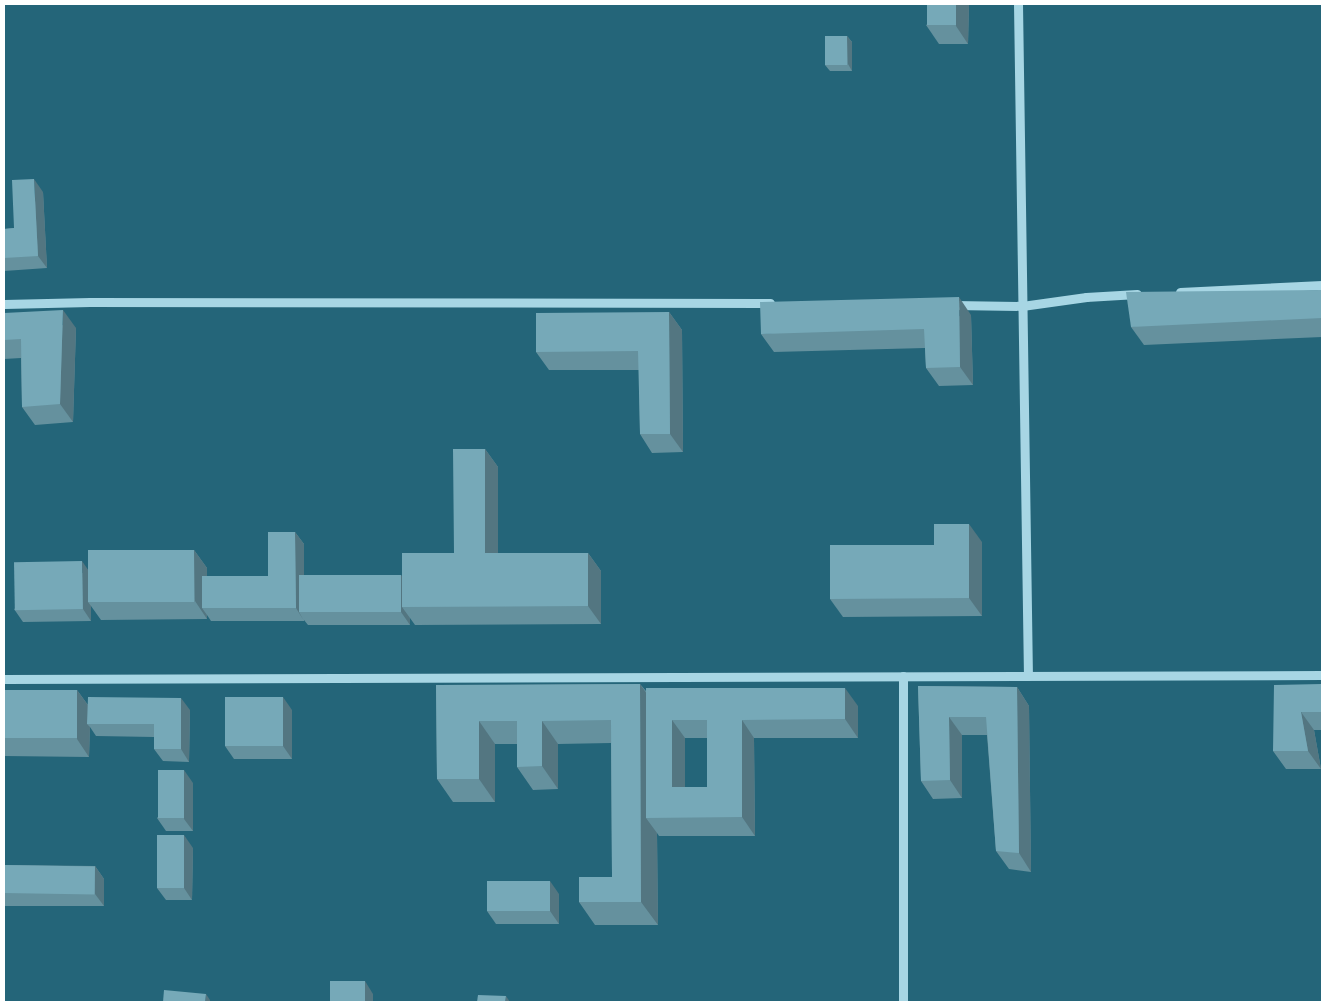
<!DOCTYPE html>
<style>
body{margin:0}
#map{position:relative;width:1326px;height:1006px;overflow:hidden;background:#246579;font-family:Inter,sans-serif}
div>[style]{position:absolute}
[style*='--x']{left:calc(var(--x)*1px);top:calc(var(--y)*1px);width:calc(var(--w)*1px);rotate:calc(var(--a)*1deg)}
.minor>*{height:9px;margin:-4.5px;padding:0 4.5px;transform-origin:4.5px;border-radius:4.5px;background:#a7d6e4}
.wall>*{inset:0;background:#65919e}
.shaded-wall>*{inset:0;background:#537681}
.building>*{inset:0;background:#76a9b8;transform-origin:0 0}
span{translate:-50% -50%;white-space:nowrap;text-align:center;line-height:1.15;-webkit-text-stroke:5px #246579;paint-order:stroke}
.frame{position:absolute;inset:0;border:5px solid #fff;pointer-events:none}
</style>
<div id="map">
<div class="minor">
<i style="--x:1018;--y:4;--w:672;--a:89.15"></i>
<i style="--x:1180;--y:292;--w:142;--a:-2.8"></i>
<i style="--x:4;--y:304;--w:86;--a:-1.3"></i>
<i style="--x:90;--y:302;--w:680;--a:0.08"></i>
<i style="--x:953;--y:305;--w:69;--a:0.8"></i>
<i style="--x:1022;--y:306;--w:65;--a:-8"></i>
<i style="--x:1086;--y:297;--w:51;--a:-3.4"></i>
<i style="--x:903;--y:676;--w:326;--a:90"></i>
<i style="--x:4;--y:679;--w:1318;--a:-0.17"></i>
</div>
<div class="wall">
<i style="clip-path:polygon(969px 4px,968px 44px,939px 44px,926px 25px)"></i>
<i style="clip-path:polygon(847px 36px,852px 42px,852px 71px,830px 71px,825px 65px)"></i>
<i style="clip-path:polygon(43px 192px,47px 268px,4px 271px,4px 229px,14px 228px)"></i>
<i style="clip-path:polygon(1322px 290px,1322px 337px,1144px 345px,1131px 327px)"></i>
<i style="clip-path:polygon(669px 312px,682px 330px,683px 452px,652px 453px,640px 434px,639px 370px,549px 370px,536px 352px)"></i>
<i style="clip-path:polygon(4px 313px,76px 328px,73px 422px,35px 425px,22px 407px,21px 358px,4px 359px)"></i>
<i style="clip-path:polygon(971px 315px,973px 385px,939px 386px,926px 368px,925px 348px,774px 352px,761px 334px)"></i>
<i style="clip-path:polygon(485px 449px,498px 467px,498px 553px,588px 553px,601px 571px,601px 624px,415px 625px,410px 618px,410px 625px,308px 625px,304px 620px,304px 621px,211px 621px,207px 615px,207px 619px,101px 620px,91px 606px,91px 621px,23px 622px,14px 609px,88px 570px,194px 550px,207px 568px,207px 576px,268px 576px,295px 532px,304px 544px,304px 576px,401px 575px,402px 577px,454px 553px)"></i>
<i style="clip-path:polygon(982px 542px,982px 616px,843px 617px,830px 599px,934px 545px)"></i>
<i style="clip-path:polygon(evenodd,640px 684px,646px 691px,858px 706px,858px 738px,754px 738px,755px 836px,659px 836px,657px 833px,658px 925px,595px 925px,579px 902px,612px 877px,611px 743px,558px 744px,558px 789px,533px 790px,517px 767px,517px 744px,495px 744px,495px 802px,453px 802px,437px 779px,436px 685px,640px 684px,685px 738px,707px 738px,707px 787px,685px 787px,685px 738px)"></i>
<i style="clip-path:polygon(1322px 684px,1322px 730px,1314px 730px,1321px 769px,1286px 769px,1273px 751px)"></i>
<i style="clip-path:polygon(918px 686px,1017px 687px,1029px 706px,1031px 872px,1009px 869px,996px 851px,987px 735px,962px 735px,962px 798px,933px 799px,921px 781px)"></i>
<i style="clip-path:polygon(4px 690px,77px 690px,88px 705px,190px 710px,189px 762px,163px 761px,154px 749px,154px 737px,96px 736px,90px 727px,89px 757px,4px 756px)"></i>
<i style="clip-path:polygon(292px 710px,292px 759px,234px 759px,225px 746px)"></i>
<i style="clip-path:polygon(193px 783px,193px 831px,166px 831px,157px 818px)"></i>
<i style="clip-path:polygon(193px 848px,192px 900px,166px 900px,157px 888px)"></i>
<i style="clip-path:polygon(4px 865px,95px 866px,104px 879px,104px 906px,4px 906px)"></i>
<i style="clip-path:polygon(559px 894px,559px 924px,496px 924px,487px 911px)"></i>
</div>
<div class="shaded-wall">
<i style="clip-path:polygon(956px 4px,969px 4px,968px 44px,956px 26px)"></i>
<i style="clip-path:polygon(847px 36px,852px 42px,852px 71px,848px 64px)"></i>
<i style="clip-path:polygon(34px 179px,43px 192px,47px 268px,38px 256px)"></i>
<i style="clip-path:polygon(959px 297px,971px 315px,973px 385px,960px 367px)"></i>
<i style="clip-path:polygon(63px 310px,76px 328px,73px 422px,60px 404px)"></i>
<i style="clip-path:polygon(669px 312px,682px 330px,683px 452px,670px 434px)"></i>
<i style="clip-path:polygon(485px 449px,498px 467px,498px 571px,485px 553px)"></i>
<i style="clip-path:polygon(969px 524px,982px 542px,982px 616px,969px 598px)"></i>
<i style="clip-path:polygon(295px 532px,304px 544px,304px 612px,299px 612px,304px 621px,296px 608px)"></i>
<i style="clip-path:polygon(194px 550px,207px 568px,207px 608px,202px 608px,207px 615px,207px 619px,195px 601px)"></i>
<i style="clip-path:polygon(588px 553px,601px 571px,601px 624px,588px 606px)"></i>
<i style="clip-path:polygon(82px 561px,91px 574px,88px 602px,91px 606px,91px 621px,83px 609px)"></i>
<i style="clip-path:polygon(401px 575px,410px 588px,402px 607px,410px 618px,410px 625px,401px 612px)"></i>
<i style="clip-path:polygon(640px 684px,656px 707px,646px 818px,657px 833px,658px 925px,641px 902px)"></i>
<i style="clip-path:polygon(1017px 687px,1029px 706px,1031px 872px,1019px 853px)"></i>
<i style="clip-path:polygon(845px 688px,858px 706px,858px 738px,845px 719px)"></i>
<i style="clip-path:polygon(77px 690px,90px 708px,87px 724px,90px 727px,89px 757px,77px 739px)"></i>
<i style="clip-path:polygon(283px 697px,292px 710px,292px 759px,283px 746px)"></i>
<i style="clip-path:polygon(181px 698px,190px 710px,189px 762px,181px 749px)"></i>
<i style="clip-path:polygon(1301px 712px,1314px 730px,1321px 769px,1308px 751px)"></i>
<i style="clip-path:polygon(949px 717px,962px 735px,962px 798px,950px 780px)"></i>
<i style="clip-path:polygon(672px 720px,685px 738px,685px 805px,672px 787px)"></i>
<i style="clip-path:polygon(742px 720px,754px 738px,755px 836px,742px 817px)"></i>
<i style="clip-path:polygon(479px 721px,495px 744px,495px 802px,479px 779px)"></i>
<i style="clip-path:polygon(542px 721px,558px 744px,558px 789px,542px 766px)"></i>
<i style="clip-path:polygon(184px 770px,193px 783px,193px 831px,184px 819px)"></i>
<i style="clip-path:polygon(184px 835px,193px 848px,192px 900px,184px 888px)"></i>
<i style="clip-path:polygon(95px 866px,104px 879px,104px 906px,95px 894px)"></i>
<i style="clip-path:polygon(550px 881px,559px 894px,559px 924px,550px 911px)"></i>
<i style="clip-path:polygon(365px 981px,373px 994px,373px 1002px,364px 1002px)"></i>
<i style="clip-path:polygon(206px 994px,210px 1000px,210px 1002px,205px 1002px)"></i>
<i style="clip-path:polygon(506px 996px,510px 1002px,505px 1002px)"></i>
</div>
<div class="building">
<i style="left:927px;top:4px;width:29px;height:21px"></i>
<i style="left:825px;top:36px;width:22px;height:29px"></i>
<i style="clip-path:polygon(34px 179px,38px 256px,4px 258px,4px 229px,14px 228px,12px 180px)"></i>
<i style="clip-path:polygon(1322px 290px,1322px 318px,1131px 327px,1126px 292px)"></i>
<i style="clip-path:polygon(959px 297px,960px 367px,926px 368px,924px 329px,761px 334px,760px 302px)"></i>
<i style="clip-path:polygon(63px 310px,60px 404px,22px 407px,21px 339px,4px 340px,4px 313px)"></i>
<i style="clip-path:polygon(669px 312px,670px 434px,640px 434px,638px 351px,536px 352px,536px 313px)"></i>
<i style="clip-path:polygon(453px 449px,485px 449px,485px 553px,588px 553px,588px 606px,402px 607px,402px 553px,454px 553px)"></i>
<i style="clip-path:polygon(934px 524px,969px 524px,969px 598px,830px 599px,830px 545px,934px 545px)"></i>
<i style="clip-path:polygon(268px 532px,295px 532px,296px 608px,202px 608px,202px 576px,268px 576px)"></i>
<i style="left:88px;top:550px;width:106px;height:52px"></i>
<i style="left:82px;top:561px;width:48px;height:68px;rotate:89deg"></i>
<i style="left:401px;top:575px;width:37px;height:102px;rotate:90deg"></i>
<i style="clip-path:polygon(640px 684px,641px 902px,579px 902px,579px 877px,612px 877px,611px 720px,542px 721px,542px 766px,517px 767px,517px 721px,479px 721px,479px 779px,437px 779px,436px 685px)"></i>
<i style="clip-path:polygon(1322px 684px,1322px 712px,1301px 712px,1308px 751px,1273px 751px,1274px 685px)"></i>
<i style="clip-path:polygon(918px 686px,1017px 687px,1019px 853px,996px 851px,986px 717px,949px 717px,950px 780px,921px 781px)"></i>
<i style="clip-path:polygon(evenodd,646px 688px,845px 688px,845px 719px,742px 720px,742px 817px,646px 818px,646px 688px,672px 720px,707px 720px,707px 787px,672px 787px,672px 720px)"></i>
<i style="left:4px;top:690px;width:73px;height:48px"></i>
<i style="clip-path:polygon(88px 697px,181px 698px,181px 749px,154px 749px,154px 724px,87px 724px)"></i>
<i style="left:225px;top:697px;width:58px;height:49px"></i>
<i style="left:158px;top:770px;width:26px;height:48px"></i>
<i style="left:157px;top:835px;width:27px;height:53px"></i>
<i style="left:4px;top:865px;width:91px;height:28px;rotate:1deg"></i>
<i style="left:550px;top:881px;width:30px;height:63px;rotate:90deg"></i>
<i style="left:330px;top:981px;width:35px;height:21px"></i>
<i style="clip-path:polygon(164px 990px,206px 994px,205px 1002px,163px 1002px)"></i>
<i style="clip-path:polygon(478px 995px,506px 996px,505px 1002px,477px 1002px)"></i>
</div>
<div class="frame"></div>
</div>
